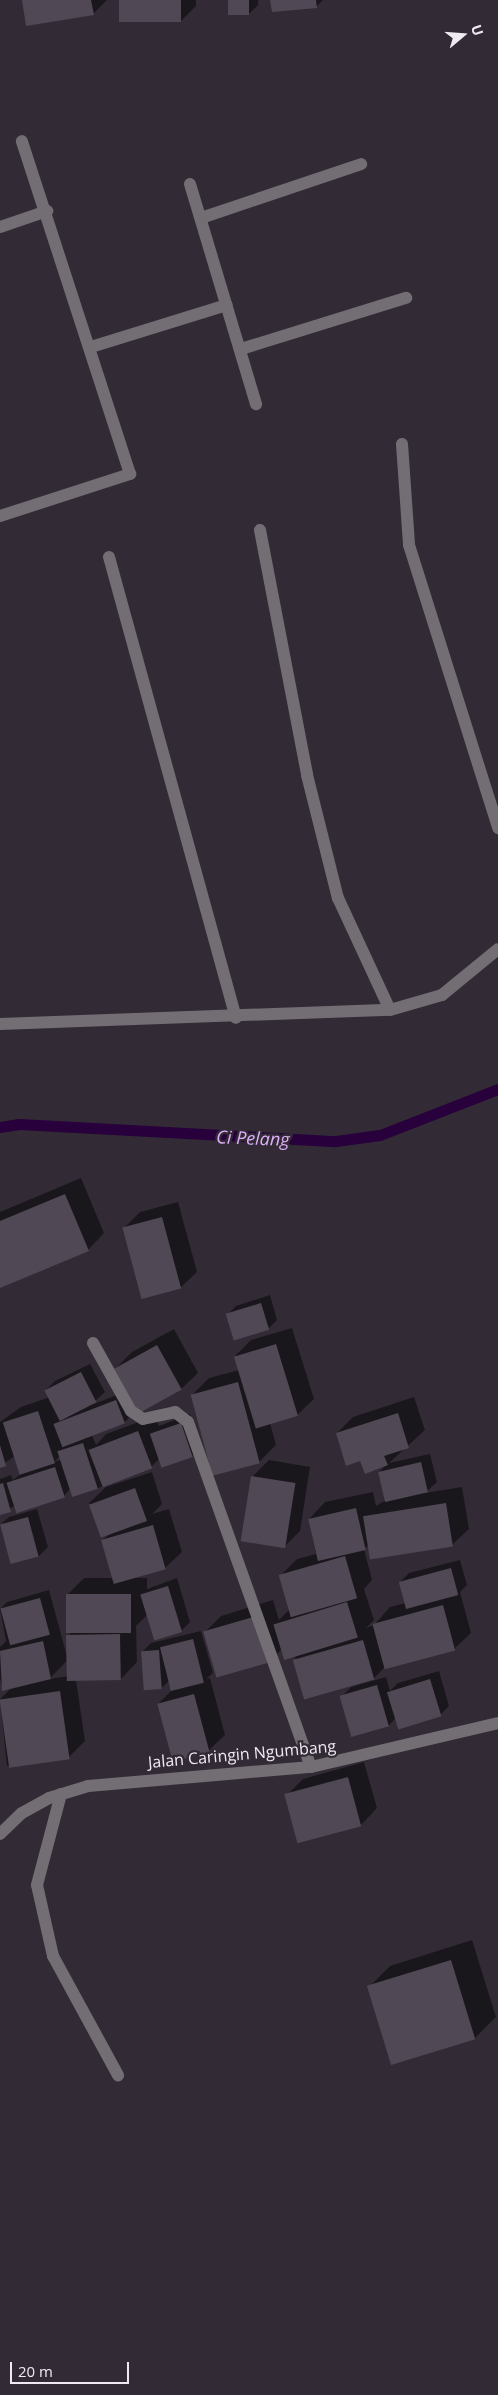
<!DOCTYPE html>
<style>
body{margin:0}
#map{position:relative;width:498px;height:2395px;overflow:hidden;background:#322b36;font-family:"Open Sans",sans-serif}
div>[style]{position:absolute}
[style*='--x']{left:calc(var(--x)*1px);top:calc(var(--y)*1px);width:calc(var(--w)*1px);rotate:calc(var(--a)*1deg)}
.shadow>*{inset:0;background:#0007}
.stream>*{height:11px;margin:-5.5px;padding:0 5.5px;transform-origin:5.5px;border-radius:5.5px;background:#28003b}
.building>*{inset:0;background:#504955;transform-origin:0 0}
.street>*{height:12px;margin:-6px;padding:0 6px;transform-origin:6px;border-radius:6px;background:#726e74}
span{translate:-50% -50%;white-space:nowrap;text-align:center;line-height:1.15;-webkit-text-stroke:4.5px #322b36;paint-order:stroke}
.street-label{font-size:16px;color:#efeaf2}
.water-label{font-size:18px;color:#deb0fa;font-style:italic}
.north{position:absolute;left:438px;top:10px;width:50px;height:50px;-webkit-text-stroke:4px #322b36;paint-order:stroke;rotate:72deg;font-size:14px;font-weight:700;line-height:20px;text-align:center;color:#efeaf2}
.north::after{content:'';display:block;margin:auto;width:18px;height:22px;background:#efeaf2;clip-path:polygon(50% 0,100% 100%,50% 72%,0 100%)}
.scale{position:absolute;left:10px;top:2362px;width:119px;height:22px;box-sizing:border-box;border:2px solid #efeaf2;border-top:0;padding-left:6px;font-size:15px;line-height:18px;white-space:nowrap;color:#efeaf2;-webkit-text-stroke:4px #322b36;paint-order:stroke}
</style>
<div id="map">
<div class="shadow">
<i style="clip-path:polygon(24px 0,107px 0,93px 14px)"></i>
<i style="clip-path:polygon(120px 0,196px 0,196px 6px,180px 22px)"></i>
<i style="clip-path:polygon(230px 0,258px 0,258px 5px,249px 14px)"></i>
<i style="clip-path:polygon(271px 0,323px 0,316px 7px)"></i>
<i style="clip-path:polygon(81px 1178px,104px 1233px,88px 1250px,0 1287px,0 1212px)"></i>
<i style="clip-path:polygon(178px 1202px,197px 1272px,180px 1288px,124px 1228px,140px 1212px)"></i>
<i style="clip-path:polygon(270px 1295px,277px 1320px,268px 1329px,227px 1315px,236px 1306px)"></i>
<i style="clip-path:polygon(292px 1328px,314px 1399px,297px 1415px,270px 1423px,276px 1445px,259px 1462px,193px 1394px,209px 1378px,239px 1370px,235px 1356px,251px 1340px)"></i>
<i style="clip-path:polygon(174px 1329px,198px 1373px,181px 1389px,116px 1368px,132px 1352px)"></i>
<i style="clip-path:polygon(evenodd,90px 1364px,105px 1392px,91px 1405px,125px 1392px,133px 1413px,125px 1422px,92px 1435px,96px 1445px,106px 1434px,155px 1416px,159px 1426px,190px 1414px,201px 1447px,192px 1456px,160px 1458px,151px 1467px,98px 1488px,72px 1496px,70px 1489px,64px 1496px,16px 1505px,0 1514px,0 1479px,11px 1475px,13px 1480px,21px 1474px,15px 1456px,0 1466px,0 1422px,21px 1407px,50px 1397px,46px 1390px,55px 1381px,90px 1364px,60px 1456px,61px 1460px,54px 1462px,60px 1456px)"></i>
<i style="clip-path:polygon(414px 1397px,425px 1430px,389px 1463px,430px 1454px,437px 1482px,425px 1493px,462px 1487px,469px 1529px,452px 1545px,369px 1545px,364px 1549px,372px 1580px,364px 1589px,374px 1620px,366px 1628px,374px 1625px,390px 1607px,406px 1603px,400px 1582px,409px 1573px,460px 1560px,467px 1585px,460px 1592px,471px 1633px,454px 1649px,384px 1668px,374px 1678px,294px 1658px,298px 1654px,282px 1649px,270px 1661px,205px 1632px,221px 1616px,273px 1600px,279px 1620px,290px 1609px,281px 1575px,297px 1559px,316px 1554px,309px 1519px,325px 1502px,373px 1492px,376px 1506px,386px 1500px,379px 1472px,386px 1465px,361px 1460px,337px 1433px,353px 1417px)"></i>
<i style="clip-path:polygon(269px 1460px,310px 1467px,300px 1531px,284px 1547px,252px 1477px)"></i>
<i style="clip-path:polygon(152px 1472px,162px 1504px,152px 1514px,169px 1509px,182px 1552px,165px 1568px,135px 1578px,147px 1578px,147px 1589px,177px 1578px,190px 1622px,181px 1631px,147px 1615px,136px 1626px,137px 1662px,121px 1679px,76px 1680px,85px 1741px,69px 1757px,7px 1766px,0 1699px,12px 1687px,3px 1689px,0 1679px,0 1647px,6px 1641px,0 1609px,7px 1602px,49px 1590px,68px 1660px,49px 1679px,69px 1676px,68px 1636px,73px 1631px,67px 1595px,84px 1578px,113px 1578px,102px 1541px,111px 1532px,89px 1503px,106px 1487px)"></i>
<i style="clip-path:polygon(37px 1509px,48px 1547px,39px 1556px,11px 1563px,0 1525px,9px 1517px)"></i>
<i style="clip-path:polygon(201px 1631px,213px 1673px,206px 1679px,210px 1678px,225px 1735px,208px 1751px,158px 1704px,173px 1689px,170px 1680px,162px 1688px,142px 1652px,151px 1643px)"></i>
<i style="clip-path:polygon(439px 1671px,449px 1706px,440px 1715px,396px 1718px,389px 1725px,354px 1736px,342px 1696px,351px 1687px,386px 1677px,390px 1691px,398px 1683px)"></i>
<i style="clip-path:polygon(364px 1762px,377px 1808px,361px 1825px,299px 1842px,287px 1795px,303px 1779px)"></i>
<i style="clip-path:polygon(472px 1940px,496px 2017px,475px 2038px,393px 2064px,369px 1987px,390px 1966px)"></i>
</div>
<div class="stream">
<i style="--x:0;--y:1127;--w:19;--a:-9"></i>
<i style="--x:19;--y:1124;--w:317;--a:3.1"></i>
<i style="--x:336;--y:1141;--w:44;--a:-7.8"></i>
<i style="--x:380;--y:1135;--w:127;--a:-21.3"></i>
</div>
<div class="building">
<i style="clip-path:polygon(22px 0,91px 0,94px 15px,26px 26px)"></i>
<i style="left:119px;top:0;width:62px;height:22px"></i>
<i style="left:228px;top:0;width:21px;height:15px"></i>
<i style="clip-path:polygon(270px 0,316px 0,317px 8px,272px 12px)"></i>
<i style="clip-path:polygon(65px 1194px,89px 1251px,0 1288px,0 1221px)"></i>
<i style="left:162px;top:1217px;width:74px;height:41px;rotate:75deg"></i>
<i style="left:261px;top:1303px;width:28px;height:37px;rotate:73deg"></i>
<i style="left:276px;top:1344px;width:75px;height:44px;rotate:73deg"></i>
<i style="left:157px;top:1345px;width:51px;height:49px;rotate:61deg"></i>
<i style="left:81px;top:1372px;width:34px;height:41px;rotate:63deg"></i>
<i style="left:238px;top:1382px;width:84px;height:49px;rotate:75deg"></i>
<i style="left:116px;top:1400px;width:25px;height:67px;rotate:69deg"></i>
<i style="left:38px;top:1411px;width:55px;height:37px;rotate:72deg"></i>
<i style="clip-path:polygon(398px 1413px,409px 1448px,384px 1456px,388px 1465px,365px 1474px,360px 1461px,346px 1466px,336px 1433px)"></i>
<i style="left:181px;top:1423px;width:36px;height:33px;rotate:71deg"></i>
<i style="left:138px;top:1431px;width:40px;height:53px;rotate:69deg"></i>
<i style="left:83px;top:1443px;width:48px;height:27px;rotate:72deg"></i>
<i style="clip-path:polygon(0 1445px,6px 1466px,0 1468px)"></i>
<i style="left:421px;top:1462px;width:31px;height:44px;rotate:77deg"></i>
<i style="left:55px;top:1467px;width:32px;height:51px;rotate:72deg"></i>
<i style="left:251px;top:1476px;width:45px;height:66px;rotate:9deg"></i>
<i style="clip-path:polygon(3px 1483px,11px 1512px,0 1515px,0 1484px)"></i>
<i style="left:135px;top:1488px;width:35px;height:49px;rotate:70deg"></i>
<i style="left:446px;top:1503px;width:44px;height:84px;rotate:81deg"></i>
<i style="left:356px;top:1508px;width:43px;height:49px;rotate:77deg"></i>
<i style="left:28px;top:1517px;width:41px;height:29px;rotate:75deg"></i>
<i style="left:153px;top:1525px;width:46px;height:54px;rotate:74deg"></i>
<i style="left:345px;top:1556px;width:44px;height:69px;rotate:74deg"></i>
<i style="left:451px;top:1568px;width:28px;height:54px;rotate:75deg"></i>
<i style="left:168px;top:1586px;width:48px;height:29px;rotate:73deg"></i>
<i style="left:66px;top:1594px;width:65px;height:39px"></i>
<i style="left:40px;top:1598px;width:38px;height:41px;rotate:75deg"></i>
<i style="left:347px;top:1602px;width:37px;height:77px;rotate:73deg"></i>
<i style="left:443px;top:1605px;width:47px;height:73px;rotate:75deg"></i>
<i style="left:257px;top:1616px;width:48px;height:56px;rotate:74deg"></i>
<i style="left:120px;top:1634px;width:46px;height:54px;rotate:89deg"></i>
<i style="left:193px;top:1639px;width:45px;height:34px;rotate:76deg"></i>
<i style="left:363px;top:1640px;width:41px;height:73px;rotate:74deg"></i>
<i style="clip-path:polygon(43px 1641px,51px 1679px,2px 1691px,0 1651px)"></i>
<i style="left:159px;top:1650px;width:39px;height:18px;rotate:86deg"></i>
<i style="left:430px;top:1679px;width:39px;height:45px;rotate:73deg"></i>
<i style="left:377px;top:1685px;width:43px;height:39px;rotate:74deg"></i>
<i style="left:60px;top:1691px;width:69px;height:61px;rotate:82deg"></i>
<i style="left:194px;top:1694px;width:60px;height:38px;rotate:75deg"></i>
<i style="left:348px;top:1777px;width:51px;height:66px;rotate:75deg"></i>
<i style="left:451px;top:1960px;width:83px;height:88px;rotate:73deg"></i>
</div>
<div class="street">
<i style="--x:190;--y:184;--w:230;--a:73.3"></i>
<i style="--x:201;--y:218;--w:169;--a:-18.6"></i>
<i style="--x:0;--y:227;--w:50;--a:-18.8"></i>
<i style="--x:91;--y:347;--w:142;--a:-17.2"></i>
<i style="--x:241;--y:349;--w:173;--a:-17.2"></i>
<i style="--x:402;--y:444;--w:101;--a:86"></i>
<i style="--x:409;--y:545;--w:297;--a:72.5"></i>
<i style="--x:0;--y:516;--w:137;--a:-17.9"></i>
<i style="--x:130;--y:474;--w:350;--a:-108"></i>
<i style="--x:260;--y:530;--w:249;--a:79.1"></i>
<i style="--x:307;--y:775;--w:127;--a:75.9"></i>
<i style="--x:338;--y:898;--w:123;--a:65.1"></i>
<i style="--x:109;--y:557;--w:478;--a:74.6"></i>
<i style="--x:0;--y:1024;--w:390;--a:-2.1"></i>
<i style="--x:390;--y:1010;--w:54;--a:-16.1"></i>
<i style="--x:442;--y:995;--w:72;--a:-39.4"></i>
<i style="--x:93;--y:1343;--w:78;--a:60.8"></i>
<i style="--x:131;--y:1411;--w:14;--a:34"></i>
<i style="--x:143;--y:1419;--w:33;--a:-12"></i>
<i style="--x:175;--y:1412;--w:16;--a:38"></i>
<i style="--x:188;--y:1422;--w:366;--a:70.4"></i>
<i style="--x:61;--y:1794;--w:94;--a:104.8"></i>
<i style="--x:37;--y:1885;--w:73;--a:77.3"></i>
<i style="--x:53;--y:1956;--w:136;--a:61.4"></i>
<i style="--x:0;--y:1834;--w:30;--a:-44"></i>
<i style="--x:22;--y:1813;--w:31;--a:-29"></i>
<i style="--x:49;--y:1798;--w:41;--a:-17.1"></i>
<i style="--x:88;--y:1786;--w:224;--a:-4.9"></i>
<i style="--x:311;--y:1767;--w:192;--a:-13.2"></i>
</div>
<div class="street-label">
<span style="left:242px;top:1754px;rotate:-5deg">Jalan Caringin Ngumbang</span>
</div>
<div class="water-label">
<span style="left:253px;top:1138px;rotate:2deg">Ci Pelang</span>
</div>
<div class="north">U</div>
<div class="scale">20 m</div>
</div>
